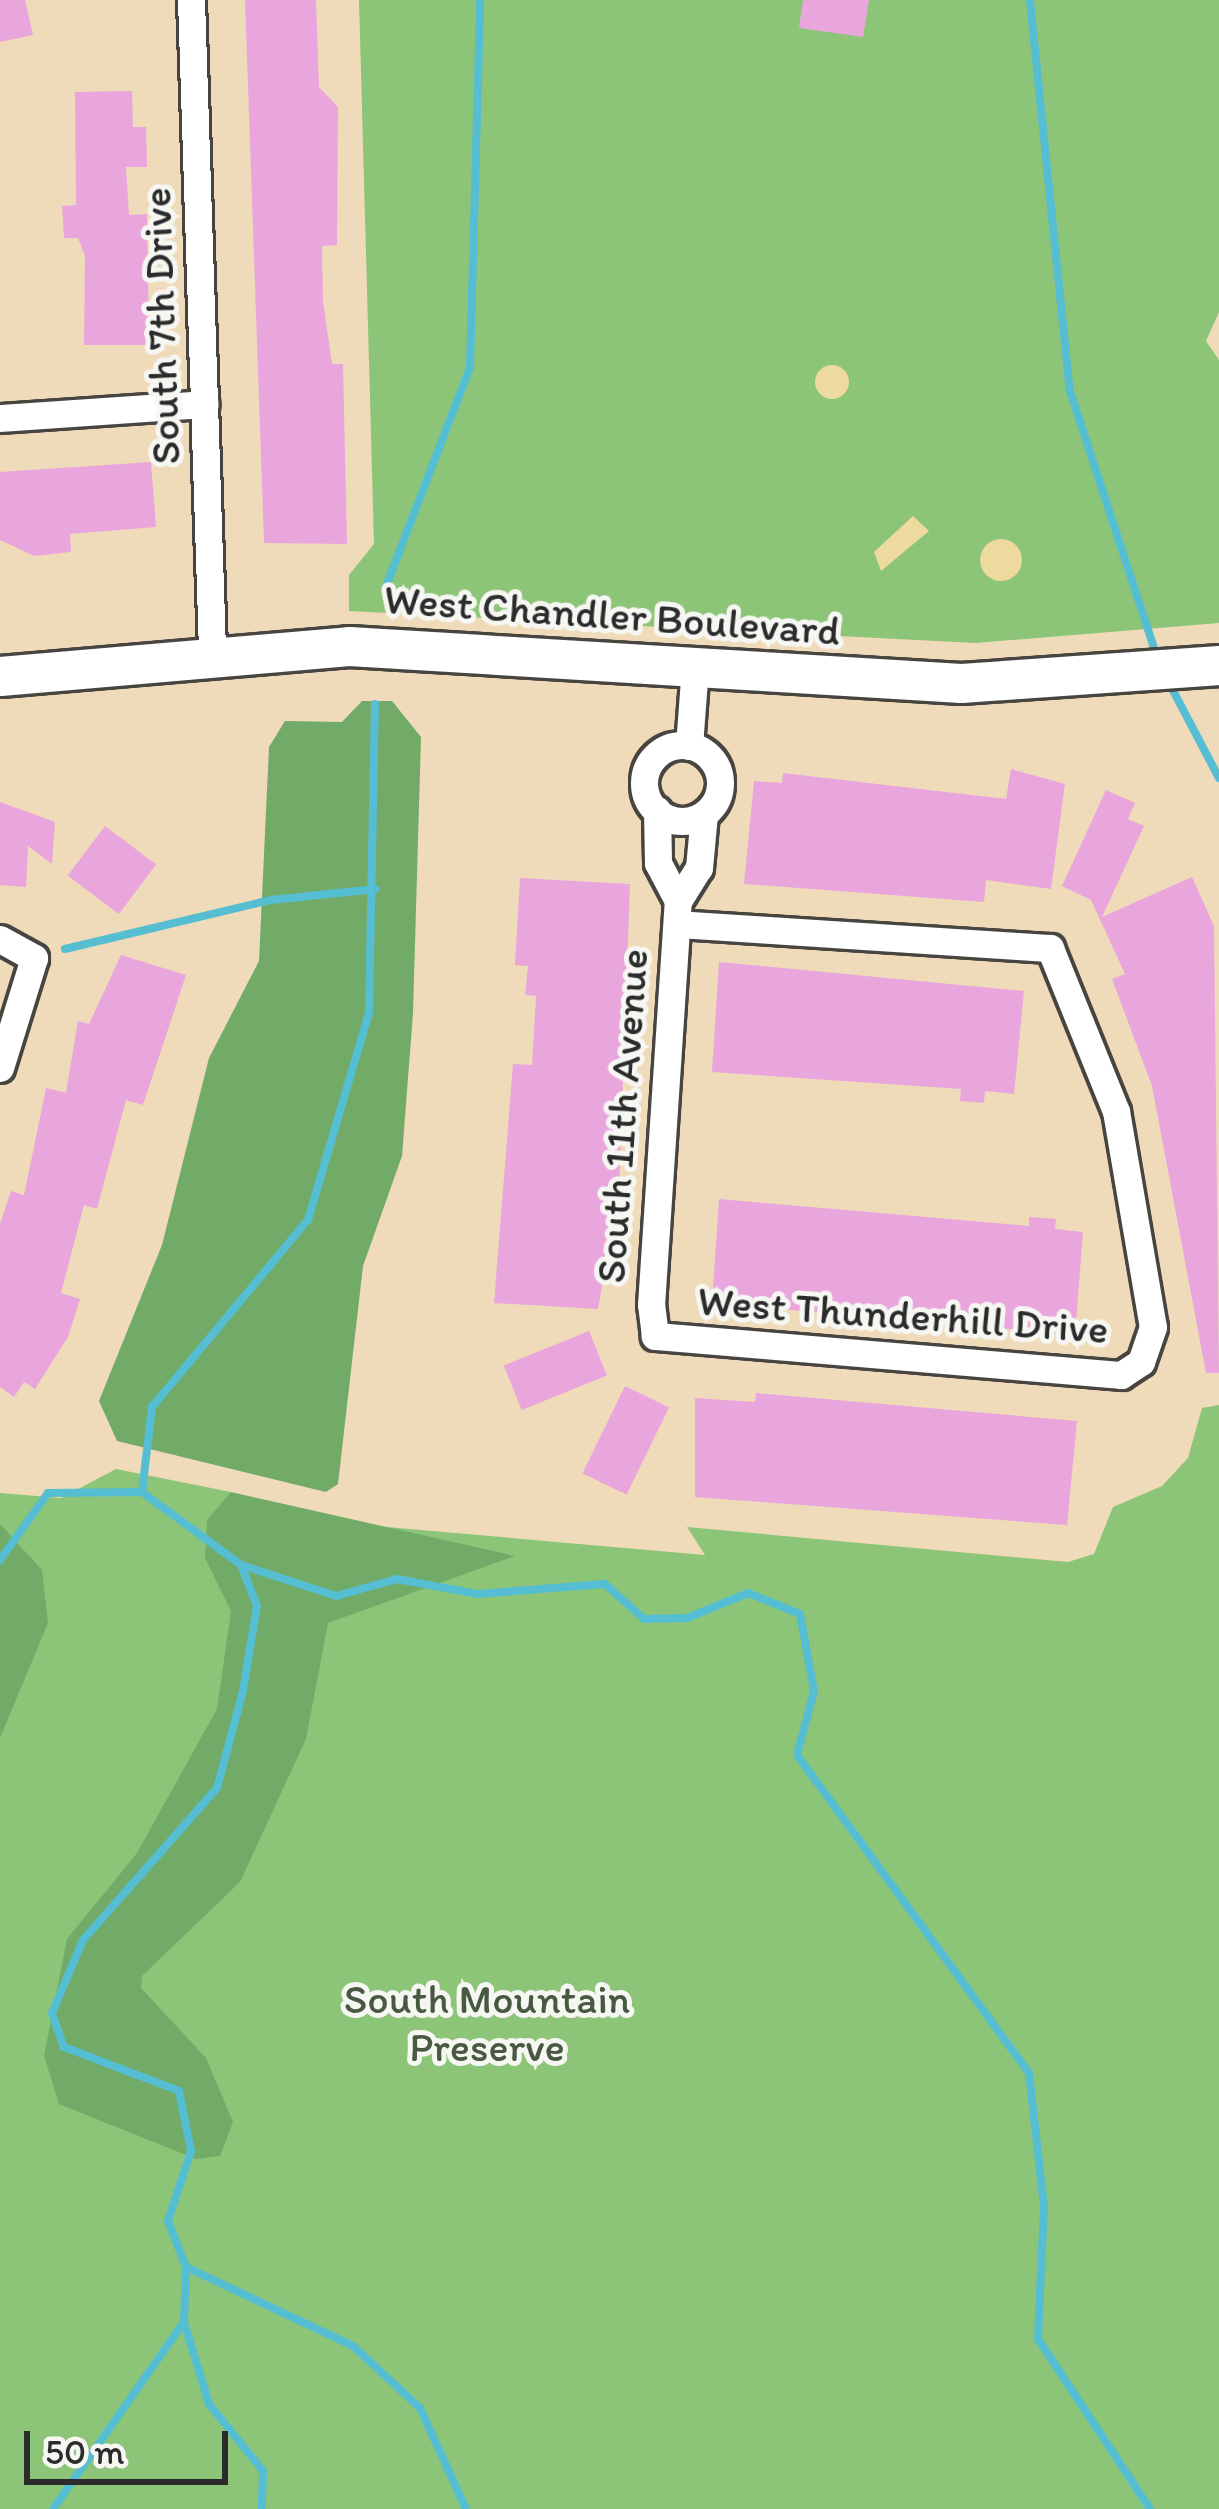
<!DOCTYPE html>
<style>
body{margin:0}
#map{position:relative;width:1219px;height:2509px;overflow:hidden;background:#efdbb9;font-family:Itim,sans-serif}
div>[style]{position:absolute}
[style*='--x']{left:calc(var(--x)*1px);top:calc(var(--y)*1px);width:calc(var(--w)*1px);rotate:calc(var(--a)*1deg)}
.green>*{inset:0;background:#8dc578}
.forest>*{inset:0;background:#72aa68}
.sand>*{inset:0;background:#eeda9e}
.round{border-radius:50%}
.stream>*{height:8px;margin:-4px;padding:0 4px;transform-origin:4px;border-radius:4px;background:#55bed2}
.building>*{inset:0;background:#e9a6dd;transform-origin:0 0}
.roads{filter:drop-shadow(3px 0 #484540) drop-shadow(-3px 0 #484540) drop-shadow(0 3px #484540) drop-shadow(0 -3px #484540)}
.street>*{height:27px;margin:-13.5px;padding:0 13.5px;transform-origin:13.5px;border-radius:13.5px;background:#fff}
.street>.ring{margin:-13.5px;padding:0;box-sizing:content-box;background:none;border:27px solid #fff;border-radius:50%}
.secondary>*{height:39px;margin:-19.5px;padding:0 19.5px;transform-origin:19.5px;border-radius:19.5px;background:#fff}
span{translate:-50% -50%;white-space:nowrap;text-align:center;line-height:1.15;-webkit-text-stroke:10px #f6f6f2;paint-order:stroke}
.street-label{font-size:42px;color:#2b2b2b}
.park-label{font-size:42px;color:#485942}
.scale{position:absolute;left:24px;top:2431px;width:204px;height:54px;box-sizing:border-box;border:6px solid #2b2b2b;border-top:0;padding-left:15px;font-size:36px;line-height:42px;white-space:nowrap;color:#2b2b2b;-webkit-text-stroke:9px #f6f6f2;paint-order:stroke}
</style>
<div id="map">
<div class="green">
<i style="clip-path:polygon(359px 0,1219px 0,1219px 312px,1206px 341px,1219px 360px,1219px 623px,975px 643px,349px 611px,349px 575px,374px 544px)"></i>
<i style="clip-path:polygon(1219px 1405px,1219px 2509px,0 2509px,0 1493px,61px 1498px,116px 1469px,231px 1492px,216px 1512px,705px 1555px,687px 1527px,1068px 1562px,1094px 1554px,1113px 1507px,1162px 1486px,1188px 1458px,1202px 1408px)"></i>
</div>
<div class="forest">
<i style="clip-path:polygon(362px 701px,392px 701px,421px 737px,413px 1013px,402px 1156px,363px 1266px,338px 1484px,326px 1492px,117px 1441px,99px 1401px,162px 1245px,209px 1058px,259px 961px,269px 747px,285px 721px,342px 722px)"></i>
<i style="clip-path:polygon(231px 1492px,515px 1556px,328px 1623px,306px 1739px,240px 1882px,142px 1976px,141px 1988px,206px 2058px,233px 2122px,220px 2156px,196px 2159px,59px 2104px,44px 2056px,67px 1939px,137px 1853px,217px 1709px,231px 1611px,205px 1558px,207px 1520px)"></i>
<i style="clip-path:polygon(0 1524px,42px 1570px,48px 1623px,0 1738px)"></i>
</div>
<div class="sand">
<i class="round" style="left:815px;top:365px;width:34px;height:34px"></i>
<i style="clip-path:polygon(913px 516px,929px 531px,881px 571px,874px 552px)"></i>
<i class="round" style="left:980px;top:539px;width:42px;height:42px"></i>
</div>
<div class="stream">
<i style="--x:1030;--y:0;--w:393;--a:84.2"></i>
<i style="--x:1070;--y:391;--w:277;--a:71.9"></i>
<i style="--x:385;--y:589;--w:238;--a:-69"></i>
<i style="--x:470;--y:367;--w:367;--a:-88.4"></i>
<i style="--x:1167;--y:679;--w:112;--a:62.3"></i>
<i style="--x:65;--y:949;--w:212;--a:-13.4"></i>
<i style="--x:271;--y:900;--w:105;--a:-6"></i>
<i style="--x:142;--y:1492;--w:123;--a:36.4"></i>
<i style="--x:241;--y:1565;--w:44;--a:68.7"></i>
<i style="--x:257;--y:1606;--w:86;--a:99.4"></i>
<i style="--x:243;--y:1691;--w:100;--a:105"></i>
<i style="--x:217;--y:1788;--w:203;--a:131.4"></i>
<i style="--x:83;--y:1940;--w:79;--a:113"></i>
<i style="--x:52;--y:2013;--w:36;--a:71"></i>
<i style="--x:64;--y:2047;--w:123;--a:20.9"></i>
<i style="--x:179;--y:2091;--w:61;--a:78.7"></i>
<i style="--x:191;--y:2151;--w:74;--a:108.2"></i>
<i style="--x:168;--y:2221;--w:49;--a:68.6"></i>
<i style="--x:186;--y:2267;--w:185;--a:25.3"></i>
<i style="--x:353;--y:2346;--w:91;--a:42.8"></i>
<i style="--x:420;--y:2408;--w:111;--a:65.5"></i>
<i style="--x:0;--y:1560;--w:82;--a:-54.4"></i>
<i style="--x:48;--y:1493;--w:94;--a:-0.6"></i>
<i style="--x:142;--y:1492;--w:86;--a:-83.3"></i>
<i style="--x:152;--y:1407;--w:244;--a:-50.2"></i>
<i style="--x:308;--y:1220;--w:216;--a:-73.6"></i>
<i style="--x:369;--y:1013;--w:309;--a:-88.9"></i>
<i style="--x:241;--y:1565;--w:100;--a:18.1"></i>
<i style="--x:336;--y:1596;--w:63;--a:-15.6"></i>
<i style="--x:397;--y:1579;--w:81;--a:10.6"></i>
<i style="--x:477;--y:1594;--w:128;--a:-4.5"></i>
<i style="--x:605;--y:1584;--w:52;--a:41.9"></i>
<i style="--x:644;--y:1619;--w:43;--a:-1.3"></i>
<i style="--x:687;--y:1618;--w:66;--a:-22.3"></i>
<i style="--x:748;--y:1593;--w:56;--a:22"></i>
<i style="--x:800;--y:1614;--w:78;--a:79.7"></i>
<i style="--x:814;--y:1691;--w:66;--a:104.9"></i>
<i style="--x:797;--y:1755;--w:394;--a:53.9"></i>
<i style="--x:1029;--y:2073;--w:134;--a:83.6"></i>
<i style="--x:1044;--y:2206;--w:133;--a:92.6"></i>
<i style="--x:1038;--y:2339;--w:204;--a:56.6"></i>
<i style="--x:186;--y:2267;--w:55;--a:92.1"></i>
<i style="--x:184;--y:2322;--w:86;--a:73"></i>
<i style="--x:209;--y:2404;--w:86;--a:51.1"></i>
<i style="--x:263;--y:2471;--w:38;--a:92"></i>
<i style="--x:53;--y:2509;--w:228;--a:-55"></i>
</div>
<div class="building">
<i style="clip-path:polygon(0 0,25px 0,33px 35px,0 42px)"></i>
<i style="clip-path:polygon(245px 0,316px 0,319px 87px,338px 107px,337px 245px,322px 246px,323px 301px,332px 364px,343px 364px,347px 544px,264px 543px)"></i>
<i style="clip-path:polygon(803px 0,869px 0,863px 37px,799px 28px)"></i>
<i style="clip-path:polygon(132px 91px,133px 127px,146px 127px,147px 167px,126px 167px,129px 215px,147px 214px,149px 345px,84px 345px,85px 256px,78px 238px,64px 238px,62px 206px,76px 205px,75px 92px)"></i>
<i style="clip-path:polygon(151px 462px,156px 527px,70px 534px,71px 552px,34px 556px,0 540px,0 472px)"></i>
<i style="clip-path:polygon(1011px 769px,1065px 784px,1051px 889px,986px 880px,984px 902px,744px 884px,754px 781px,782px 783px,783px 773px,1006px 799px)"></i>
<i style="clip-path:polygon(1106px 790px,1135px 803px,1128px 819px,1144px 826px,1102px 917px,1192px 877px,1214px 926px,1219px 1373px,1206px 1373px,1152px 1086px,1112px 979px,1125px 974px,1091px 900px,1062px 886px)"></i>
<i style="clip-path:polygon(0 802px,55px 822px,52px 864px,28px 846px,26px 887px,0 885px)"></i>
<i style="left:105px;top:826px;width:64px;height:62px;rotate:37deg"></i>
<i style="clip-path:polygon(520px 878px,630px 884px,619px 1189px,598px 1309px,494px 1303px,513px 1064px,532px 1065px,536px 996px,525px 995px,528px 966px,515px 965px)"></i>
<i style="clip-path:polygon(121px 955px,186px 975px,143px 1105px,126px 1100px,97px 1209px,84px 1205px,61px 1293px,80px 1299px,68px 1337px,35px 1389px,24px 1382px,14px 1397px,0 1387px,0 1224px,11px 1191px,24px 1195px,46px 1088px,66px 1093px,78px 1021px,89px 1024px)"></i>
<i style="clip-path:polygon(719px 962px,1024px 991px,1014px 1094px,985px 1091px,984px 1103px,960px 1101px,961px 1089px,712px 1072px)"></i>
<i style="clip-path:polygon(719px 1199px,1029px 1226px,1029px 1217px,1056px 1219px,1055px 1229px,1083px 1232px,1075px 1335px,712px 1303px)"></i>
<i style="left:589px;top:1331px;width:48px;height:92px;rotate:68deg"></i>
<i style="left:625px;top:1386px;width:49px;height:97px;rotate:26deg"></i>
<i style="clip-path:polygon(756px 1393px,1077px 1421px,1067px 1525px,695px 1497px,695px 1398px,755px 1402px)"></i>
</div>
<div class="roads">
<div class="street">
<i style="--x:191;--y:0;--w:651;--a:88.15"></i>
<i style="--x:0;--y:418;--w:205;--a:-3.9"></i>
<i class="ring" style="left:644px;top:745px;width:49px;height:49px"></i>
<i style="--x:689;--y:746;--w:79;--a:-85.7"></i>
<i style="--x:657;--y:810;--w:53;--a:88.9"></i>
<i style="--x:658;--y:863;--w:43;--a:62.2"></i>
<i style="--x:677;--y:924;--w:374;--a:3.7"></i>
<i style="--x:1050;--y:948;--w:176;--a:68"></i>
<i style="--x:1116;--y:1111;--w:219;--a:80.3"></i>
<i style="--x:1153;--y:1327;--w:37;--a:109"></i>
<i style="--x:1141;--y:1362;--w:24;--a:147"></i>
<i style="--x:1121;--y:1375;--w:468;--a:-175.2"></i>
<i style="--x:655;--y:1336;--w:31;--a:-97"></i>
<i style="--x:651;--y:1305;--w:405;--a:-86.2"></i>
<i style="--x:678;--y:901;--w:39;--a:-58"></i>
<i style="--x:699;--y:868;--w:54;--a:-84.7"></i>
<i style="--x:0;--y:939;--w:39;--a:29"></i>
<i style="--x:34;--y:958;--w:115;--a:107.2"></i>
</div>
<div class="secondary">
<i style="--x:0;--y:676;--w:350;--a:-4.9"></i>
<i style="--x:349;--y:646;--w:613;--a:3.46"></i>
<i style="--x:961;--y:683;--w:259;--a:-4"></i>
</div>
</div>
<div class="street-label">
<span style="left:161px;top:326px;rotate:-92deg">South 7th Drive</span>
<span style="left:612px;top:615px;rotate:4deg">West Chandler Boulevard</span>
<span style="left:622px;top:1116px;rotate:-86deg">South 11th Avenue</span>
<span style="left:903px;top:1315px;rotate:4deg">West Thunderhill Drive</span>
</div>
<div class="park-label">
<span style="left:487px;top:2023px">South Mountain<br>Preserve</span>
</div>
<div class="scale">50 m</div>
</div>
